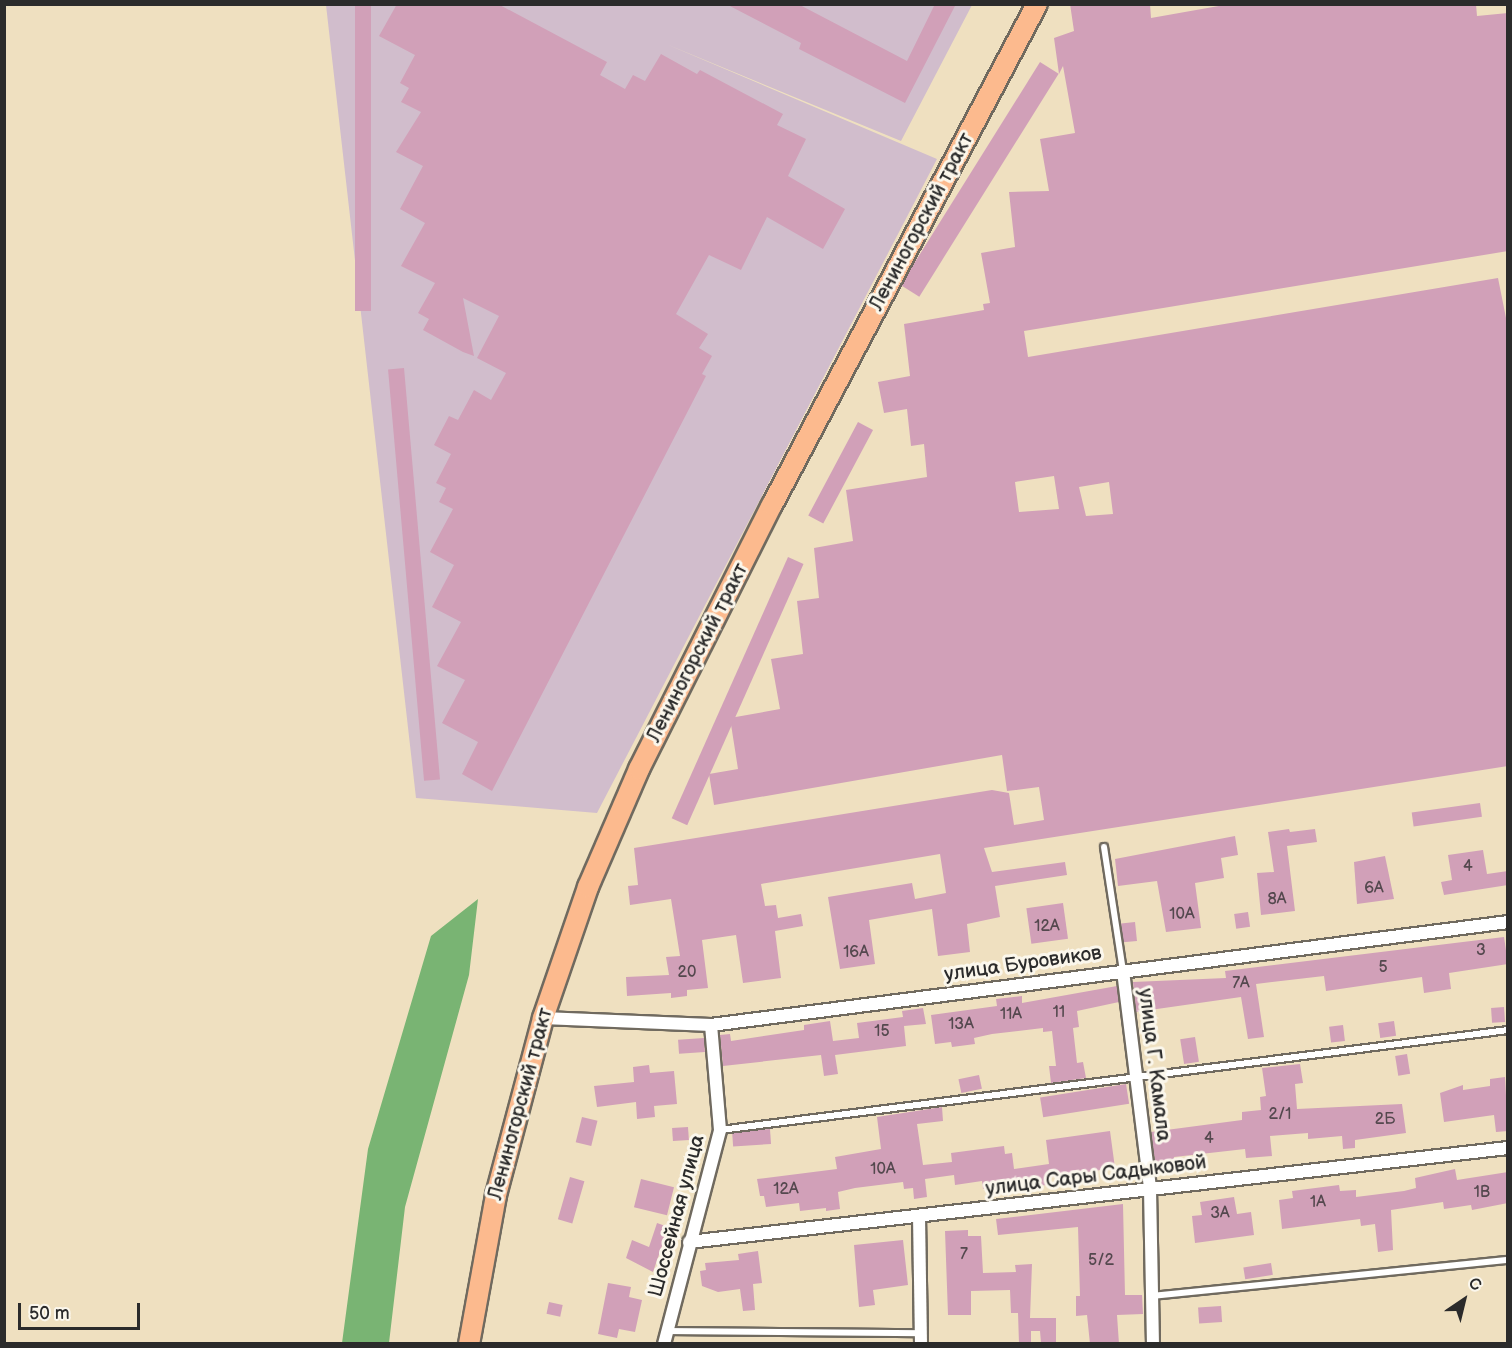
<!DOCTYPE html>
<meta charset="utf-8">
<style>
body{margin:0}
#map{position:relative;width:1512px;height:1348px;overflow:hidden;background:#efe0c0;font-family:"Balsamiq Sans",sans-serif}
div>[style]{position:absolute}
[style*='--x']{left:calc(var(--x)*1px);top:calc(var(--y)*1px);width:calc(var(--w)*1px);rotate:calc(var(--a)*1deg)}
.industrial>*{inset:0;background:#d1bdcc}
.forest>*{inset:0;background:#79b473}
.building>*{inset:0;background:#d1a0b8;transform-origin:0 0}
.roads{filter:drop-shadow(2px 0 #706a5f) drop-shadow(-2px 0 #706a5f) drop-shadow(0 2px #706a5f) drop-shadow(0 -2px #706a5f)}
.service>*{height:6px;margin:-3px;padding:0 3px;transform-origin:3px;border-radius:3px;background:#fff}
.minor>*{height:12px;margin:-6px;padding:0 6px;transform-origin:6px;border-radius:6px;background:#fff}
.primary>*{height:20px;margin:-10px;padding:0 10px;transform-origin:10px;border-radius:10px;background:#fcba8e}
span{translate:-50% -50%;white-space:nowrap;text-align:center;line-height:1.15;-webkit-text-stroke:6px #fbf7ec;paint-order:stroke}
.number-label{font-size:16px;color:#54484e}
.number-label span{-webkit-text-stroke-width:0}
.street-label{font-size:20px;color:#2b2b2b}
.frame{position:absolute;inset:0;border:6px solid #2b2b2b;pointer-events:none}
.north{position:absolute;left:1434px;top:1270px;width:60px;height:60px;-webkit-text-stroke:4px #fbf7ec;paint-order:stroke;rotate:35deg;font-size:16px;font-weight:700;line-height:24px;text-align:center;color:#2b2b2b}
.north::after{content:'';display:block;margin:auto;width:21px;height:27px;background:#2b2b2b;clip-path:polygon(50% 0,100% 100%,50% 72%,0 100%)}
.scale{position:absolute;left:18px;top:1303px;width:122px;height:27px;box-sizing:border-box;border:3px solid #2b2b2b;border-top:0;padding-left:8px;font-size:18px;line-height:21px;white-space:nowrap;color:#2b2b2b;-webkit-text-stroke:4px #fbf7ec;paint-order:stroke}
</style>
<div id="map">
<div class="industrial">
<i style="clip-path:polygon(326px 5px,972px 5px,901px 141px,666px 44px,937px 159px,597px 813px,416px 798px)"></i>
</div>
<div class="forest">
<i style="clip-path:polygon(478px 899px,469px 975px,405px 1207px,389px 1343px,342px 1343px,368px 1149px,431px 936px)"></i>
</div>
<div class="building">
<i style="left:355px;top:4px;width:16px;height:307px"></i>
<i style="clip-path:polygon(397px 4px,498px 4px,607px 62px,600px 75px,625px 89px,633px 75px,645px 81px,661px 54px,697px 74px,700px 70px,783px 114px,777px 125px,806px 139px,788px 176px,845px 209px,823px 249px,767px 217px,741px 270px,709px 255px,676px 314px,708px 334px,699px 348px,712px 356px,702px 374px,706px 376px,492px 791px,462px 774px,478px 742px,442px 723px,465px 680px,437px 666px,461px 622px,432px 607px,454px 565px,430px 552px,453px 509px,439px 502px,446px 488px,436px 483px,451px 454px,434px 445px,449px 416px,458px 420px,474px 390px,491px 400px,506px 373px,477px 358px,499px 316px,463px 298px,474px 356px,463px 352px,423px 330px,429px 319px,418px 313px,435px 283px,401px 266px,425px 223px,400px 209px,423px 166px,396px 152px,421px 112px,401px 102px,409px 88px,400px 83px,415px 55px,379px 36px)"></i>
<i style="clip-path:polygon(726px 4px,798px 4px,907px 61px,935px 4px,956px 4px,905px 103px,799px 49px,801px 43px)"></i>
<i style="clip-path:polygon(evenodd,1070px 4px,1150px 4px,1151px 18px,1230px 4px,1476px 4px,1477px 16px,1508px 13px,1508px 251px,1024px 331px,1028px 357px,1498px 278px,1508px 328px,1508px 766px,984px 848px,992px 872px,1065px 862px,1067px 875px,995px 886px,1000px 917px,967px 924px,970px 952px,938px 956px,932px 909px,869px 920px,875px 964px,840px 969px,828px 897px,912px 883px,915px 899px,946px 893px,940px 854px,761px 884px,765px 906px,776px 905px,778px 918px,801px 914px,803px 926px,775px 931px,781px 978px,743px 983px,736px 935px,702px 940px,708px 988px,687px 990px,687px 996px,671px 998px,671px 993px,627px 996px,626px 977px,669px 975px,666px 957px,680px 956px,671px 899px,630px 905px,628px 886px,638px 885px,634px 848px,992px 790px,1009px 793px,1014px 825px,1044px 820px,1039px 787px,1007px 791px,1002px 755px,714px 805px,709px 774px,738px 769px,730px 718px,780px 709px,771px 659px,803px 654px,797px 601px,819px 598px,814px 548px,853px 541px,846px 490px,927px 477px,924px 444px,911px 446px,907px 409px,884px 413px,878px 382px,910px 376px,904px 324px,984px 310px,983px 304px,990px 303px,981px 253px,1015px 247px,1009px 192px,1049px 191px,1040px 139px,1075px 133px,1063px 66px,1059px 74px,1054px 38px,1074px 31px,1070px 4px,1054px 476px,1059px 509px,1019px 512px,1015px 482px,1054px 476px,1070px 4px,1109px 482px,1113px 514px,1086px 516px,1079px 487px,1109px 482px)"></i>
<i style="left:1040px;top:62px;width:22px;height:263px;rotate:32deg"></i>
<i style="left:404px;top:368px;width:413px;height:16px;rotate:85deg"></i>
<i style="left:858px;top:422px;width:17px;height:106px;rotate:28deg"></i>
<i style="left:788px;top:557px;width:17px;height:286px;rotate:24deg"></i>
<i style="left:1480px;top:803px;width:14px;height:69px;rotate:82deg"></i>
<i style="clip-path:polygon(1289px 829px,1290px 832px,1315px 829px,1317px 842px,1287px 846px,1295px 911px,1261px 915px,1257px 873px,1274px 872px,1268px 832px)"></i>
<i style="clip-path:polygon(1235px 836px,1238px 855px,1221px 858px,1224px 878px,1195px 883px,1201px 928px,1166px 932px,1157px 881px,1118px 886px,1115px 859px)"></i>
<i style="clip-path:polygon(1483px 850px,1487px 874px,1508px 871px,1508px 885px,1444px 895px,1441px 882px,1452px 880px,1448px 855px)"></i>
<i style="clip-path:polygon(1385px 856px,1394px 899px,1357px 904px,1354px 862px)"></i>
<i style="left:1063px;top:903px;width:36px;height:37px;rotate:82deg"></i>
<i style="left:1248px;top:912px;width:15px;height:14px;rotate:82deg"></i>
<i style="left:1135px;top:922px;width:19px;height:14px;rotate:84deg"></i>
<i style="clip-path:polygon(1504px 937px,1508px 964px,1449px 973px,1451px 989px,1424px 993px,1422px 977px,1326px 991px,1324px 976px,1256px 984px,1264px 1037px,1248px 1039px,1241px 997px,1136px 1012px,1133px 982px,1226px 978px,1225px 971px)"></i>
<i style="clip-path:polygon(1117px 986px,1119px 1002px,1077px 1011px,1079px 1027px,1073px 1028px,1077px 1063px,1083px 1062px,1086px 1078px,1051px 1083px,1049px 1066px,1056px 1066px,1052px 1031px,1043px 1032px,1043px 1028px,992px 1034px,974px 1038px,975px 1044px,952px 1047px,951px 1042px,935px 1044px,931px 1015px,997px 1006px,996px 999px,1022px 996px,1022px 1003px)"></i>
<i style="left:1504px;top:1007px;width:15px;height:13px;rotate:86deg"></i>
<i style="clip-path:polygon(923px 1008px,926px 1024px,904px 1026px,906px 1046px,835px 1055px,838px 1074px,824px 1076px,821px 1055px,723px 1066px,720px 1035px,730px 1034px,731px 1041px,804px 1030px,804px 1025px,830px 1021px,833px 1041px,859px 1038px,857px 1023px,903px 1017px,902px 1011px)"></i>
<i style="left:1394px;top:1021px;width:15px;height:16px;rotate:82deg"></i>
<i style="left:1343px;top:1025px;width:16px;height:14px;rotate:83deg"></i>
<i style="left:1195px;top:1037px;width:25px;height:15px;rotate:81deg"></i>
<i style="left:704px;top:1038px;width:14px;height:26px;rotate:86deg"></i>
<i style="left:1407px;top:1054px;width:20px;height:12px;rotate:81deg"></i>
<i style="clip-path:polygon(1300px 1064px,1303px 1083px,1295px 1084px,1297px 1109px,1402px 1104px,1406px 1133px,1355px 1140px,1355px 1148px,1343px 1149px,1342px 1136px,1308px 1139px,1308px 1133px,1270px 1136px,1272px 1156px,1246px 1158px,1245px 1149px,1174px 1157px,1175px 1167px,1156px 1169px,1151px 1132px,1242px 1120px,1242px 1112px,1261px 1110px,1260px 1097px,1266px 1096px,1262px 1068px)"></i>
<i style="clip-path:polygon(649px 1065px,650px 1073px,674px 1071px,677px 1104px,654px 1106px,655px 1117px,637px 1119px,636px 1102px,597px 1107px,594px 1086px,634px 1082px,633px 1067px)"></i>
<i style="left:979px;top:1075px;width:14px;height:21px;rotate:78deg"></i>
<i style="clip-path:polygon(1505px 1077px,1508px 1131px,1496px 1132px,1494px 1115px,1444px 1122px,1440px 1093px,1463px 1085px,1463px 1090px,1490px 1086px,1490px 1079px)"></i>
<i style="left:1126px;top:1084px;width:20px;height:87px;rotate:81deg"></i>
<i style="clip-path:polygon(942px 1107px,943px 1121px,917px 1124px,923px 1165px,952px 1162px,951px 1153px,1004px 1146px,1005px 1154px,1012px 1153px,1014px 1169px,1049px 1164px,1046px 1140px,1110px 1131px,1115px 1168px,1046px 1178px,1047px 1185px,1031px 1187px,1030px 1183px,983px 1189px,982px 1181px,955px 1185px,954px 1175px,925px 1179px,927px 1197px,914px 1199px,913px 1188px,904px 1189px,903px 1182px,855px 1188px,838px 1192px,840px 1209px,826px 1211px,826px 1208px,800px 1211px,799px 1203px,766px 1207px,764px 1196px,760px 1196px,757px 1179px,837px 1169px,835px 1157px,881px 1149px,877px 1117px)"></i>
<i style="left:582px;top:1117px;width:16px;height:26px;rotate:14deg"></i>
<i style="left:688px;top:1127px;width:13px;height:16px;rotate:86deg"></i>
<i style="left:770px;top:1129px;width:15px;height:38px;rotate:86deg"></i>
<i style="clip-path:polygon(1455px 1169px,1457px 1180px,1508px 1172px,1508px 1203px,1472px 1210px,1471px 1205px,1444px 1209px,1443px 1202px,1391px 1210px,1393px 1250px,1378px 1252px,1375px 1224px,1361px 1226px,1360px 1219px,1282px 1229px,1279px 1200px,1293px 1198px,1292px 1191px,1339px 1185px,1340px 1191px,1356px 1190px,1356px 1197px,1404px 1191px,1416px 1188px,1415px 1178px)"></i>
<i style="left:570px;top:1177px;width:15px;height:44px;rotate:16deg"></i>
<i style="left:641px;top:1179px;width:34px;height:29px;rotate:14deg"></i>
<i style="clip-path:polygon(1234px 1197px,1237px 1214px,1251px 1212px,1254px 1235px,1195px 1243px,1192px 1216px,1202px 1215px,1200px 1202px)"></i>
<i style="clip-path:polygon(1123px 1204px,1125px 1295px,1142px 1295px,1143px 1314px,1117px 1315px,1119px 1344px,1090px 1344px,1087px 1315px,1076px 1316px,1076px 1296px,1080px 1296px,1078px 1227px,998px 1235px,996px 1219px)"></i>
<i style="clip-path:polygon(657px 1223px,674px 1229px,669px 1242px,664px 1240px,653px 1272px,626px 1258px,632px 1240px,649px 1247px)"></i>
<i style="clip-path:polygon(968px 1230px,968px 1236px,981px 1236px,983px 1273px,1016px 1272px,1015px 1265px,1032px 1264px,1030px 1318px,1056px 1318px,1056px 1343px,1041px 1343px,1040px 1331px,1031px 1331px,1031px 1344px,1019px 1344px,1018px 1313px,1011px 1313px,1010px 1290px,971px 1291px,971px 1315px,948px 1315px,945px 1231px)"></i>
<i style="clip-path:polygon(903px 1240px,908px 1285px,873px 1290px,875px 1305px,859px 1307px,854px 1245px)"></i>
<i style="clip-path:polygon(758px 1251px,762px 1283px,753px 1284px,755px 1310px,743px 1311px,740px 1289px,718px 1292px,702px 1286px,700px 1271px,706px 1270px,705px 1263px,739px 1260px,738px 1254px)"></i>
<i style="left:1271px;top:1263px;width:12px;height:28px;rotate:81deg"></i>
<i style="clip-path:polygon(608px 1283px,631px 1287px,629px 1297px,642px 1300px,635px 1332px,619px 1329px,617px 1338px,598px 1334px)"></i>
<i style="left:549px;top:1302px;width:14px;height:12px;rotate:12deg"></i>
<i style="left:1221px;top:1306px;width:16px;height:23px;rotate:86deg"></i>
</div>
<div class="roads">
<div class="service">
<i style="--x:1104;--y:847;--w:125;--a:81.3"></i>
<i style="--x:720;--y:1130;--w:794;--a:-7.23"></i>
<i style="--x:1152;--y:1296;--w:358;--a:-5.8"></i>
<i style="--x:668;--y:1331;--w:253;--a:0.5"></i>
</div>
<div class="minor">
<i style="--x:1123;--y:971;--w:220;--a:82.9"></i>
<i style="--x:1150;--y:1189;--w:155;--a:88.9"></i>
<i style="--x:543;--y:1018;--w:168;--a:2.4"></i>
<i style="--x:711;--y:1025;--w:804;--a:-7.36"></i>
<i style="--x:919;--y:1216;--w:128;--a:89.1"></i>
<i style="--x:689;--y:1242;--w:824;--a:-6.55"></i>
<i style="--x:664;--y:1344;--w:221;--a:-75.3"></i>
<i style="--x:720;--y:1130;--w:105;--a:-94.9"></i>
</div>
<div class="primary">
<i style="--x:469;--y:1344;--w:151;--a:-79.7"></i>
<i style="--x:496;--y:1195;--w:183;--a:-75.1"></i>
<i style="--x:543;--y:1018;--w:139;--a:-71"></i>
<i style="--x:588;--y:887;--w:129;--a:-66.6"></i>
<i style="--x:639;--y:769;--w:296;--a:-63.3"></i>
<i style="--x:772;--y:505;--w:567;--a:-62.12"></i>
</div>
</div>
<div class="number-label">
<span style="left:1468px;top:867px">4</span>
<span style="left:1374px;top:889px">6А</span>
<span style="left:1277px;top:900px">8А</span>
<span style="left:1182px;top:915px">10А</span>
<span style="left:1047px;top:927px">12А</span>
<span style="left:1481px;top:951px">3</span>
<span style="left:856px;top:953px">16А</span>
<span style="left:1383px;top:968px">5</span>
<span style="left:687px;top:973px">20</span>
<span style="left:1241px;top:984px">7А</span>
<span style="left:1059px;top:1013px">11</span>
<span style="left:1011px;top:1015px">11А</span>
<span style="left:961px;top:1025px">13А</span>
<span style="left:882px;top:1032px">15</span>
<span style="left:1280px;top:1115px">2/1</span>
<span style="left:1385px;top:1120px">2Б</span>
<span style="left:1209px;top:1139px">4</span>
<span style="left:883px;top:1170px">10А</span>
<span style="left:786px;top:1190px">12А</span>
<span style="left:1482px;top:1193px">1В</span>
<span style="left:1318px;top:1203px">1А</span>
<span style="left:1220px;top:1214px">3А</span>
<span style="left:964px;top:1255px">7</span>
<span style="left:1101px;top:1261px">5/2</span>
</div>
<div class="street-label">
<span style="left:922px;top:222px;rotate:-62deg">Лениногорский тракт</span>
<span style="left:698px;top:653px;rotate:-63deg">Лениногорский тракт</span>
<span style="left:1023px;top:964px;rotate:-8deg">улица Буровиков</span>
<span style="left:1154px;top:1065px;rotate:83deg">улица Г. Камала</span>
<span style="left:521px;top:1104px;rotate:-75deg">Лениногорский тракт</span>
<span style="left:1096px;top:1176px;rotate:-7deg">улица Сары Садыковой</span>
<span style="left:677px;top:1216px;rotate:-75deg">Шоссейная улица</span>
</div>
<div class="frame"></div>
<div class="north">С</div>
<div class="scale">50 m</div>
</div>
